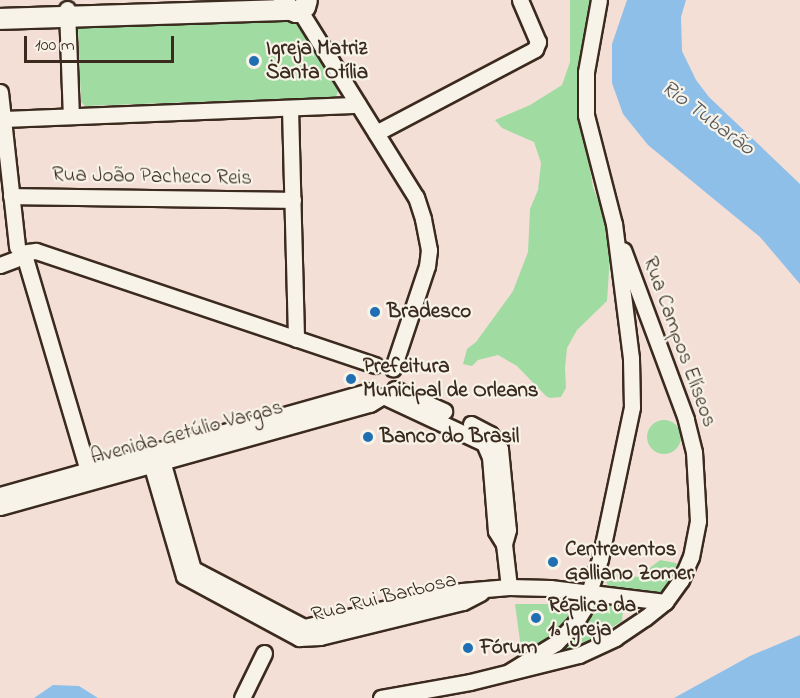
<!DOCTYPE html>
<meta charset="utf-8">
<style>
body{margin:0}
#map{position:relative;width:800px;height:698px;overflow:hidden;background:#f4dfd7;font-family:"Indie Flower",sans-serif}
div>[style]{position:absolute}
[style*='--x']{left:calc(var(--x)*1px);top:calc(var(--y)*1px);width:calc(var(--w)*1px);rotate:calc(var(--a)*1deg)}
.green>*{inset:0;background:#a0dca2}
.round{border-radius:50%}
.water>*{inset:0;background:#8dbfe9}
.roads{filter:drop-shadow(2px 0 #3b2a1e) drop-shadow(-2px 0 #3b2a1e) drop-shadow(0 2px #3b2a1e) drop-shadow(0 -2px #3b2a1e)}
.minor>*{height:15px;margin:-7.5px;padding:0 7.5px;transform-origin:7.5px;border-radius:7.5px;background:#f7f3e8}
.major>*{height:20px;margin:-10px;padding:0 10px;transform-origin:10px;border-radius:10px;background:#f7f3e8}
.dots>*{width:16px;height:16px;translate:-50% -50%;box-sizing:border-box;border:3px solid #f7f3e8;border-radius:50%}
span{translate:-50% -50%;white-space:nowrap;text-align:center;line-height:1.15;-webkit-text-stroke:4.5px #f7f3e8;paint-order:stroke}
.poi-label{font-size:21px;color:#3b2a1e;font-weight:700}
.left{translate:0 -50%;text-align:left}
.street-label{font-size:21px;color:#3b2a1e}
.water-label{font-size:22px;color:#54575b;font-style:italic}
.scale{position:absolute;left:24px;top:36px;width:150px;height:27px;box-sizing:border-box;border:3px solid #3b2a1e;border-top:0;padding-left:8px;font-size:18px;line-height:21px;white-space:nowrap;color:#3b2a1e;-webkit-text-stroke:4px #f7f3e8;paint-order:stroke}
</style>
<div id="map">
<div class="green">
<i style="clip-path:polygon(570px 0,590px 0,585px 31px,582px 123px,593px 187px,608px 227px,610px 256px,607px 301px,577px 330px,567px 348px,565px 368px,566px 388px,561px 397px,550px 398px,546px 396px,517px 366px,498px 355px,478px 360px,472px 366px,463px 364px,467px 349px,476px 342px,513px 291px,528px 252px,530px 209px,538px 190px,541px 163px,534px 142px,502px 128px,495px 120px,530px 105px,562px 85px,570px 62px)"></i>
<i style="clip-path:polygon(290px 18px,296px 21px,338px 91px,336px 97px,85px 106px,81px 102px,78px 28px,81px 26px)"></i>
<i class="round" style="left:647px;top:420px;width:34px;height:34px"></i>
<i style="clip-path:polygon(660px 560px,676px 563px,678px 567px,667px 590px,662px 593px,610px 588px,604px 579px,604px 572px,638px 577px)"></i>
<i style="clip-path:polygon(591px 603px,619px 604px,623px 611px,622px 621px,578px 648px,543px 659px)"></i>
<i style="clip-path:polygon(515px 604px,561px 604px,569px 609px,570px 619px,555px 636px,522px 656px)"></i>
</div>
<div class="water">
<i style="clip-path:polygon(627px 0,686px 0,681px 17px,682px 51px,696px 80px,709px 97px,800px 184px,800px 284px,760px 237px,648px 145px,623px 114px,612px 83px,612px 44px)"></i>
<i style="clip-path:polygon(800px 635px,800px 698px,674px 698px,750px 656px)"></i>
<i style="clip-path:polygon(53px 685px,79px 686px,98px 698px,34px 698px)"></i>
</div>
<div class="roads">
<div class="minor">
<i style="--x:67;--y:9;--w:107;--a:87.9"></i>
<i style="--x:300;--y:11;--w:219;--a:58.1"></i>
<i style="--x:416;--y:197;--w:23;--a:72"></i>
<i style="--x:423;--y:219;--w:32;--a:79"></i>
<i style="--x:429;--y:250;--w:16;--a:97"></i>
<i style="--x:427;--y:266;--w:108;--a:108.4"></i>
<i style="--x:0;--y:92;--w:156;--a:83.7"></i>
<i style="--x:290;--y:108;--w:231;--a:88.5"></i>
<i style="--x:2;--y:119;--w:356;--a:-2.3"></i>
<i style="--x:376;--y:133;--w:180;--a:-27.8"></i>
<i style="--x:535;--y:49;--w:8;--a:-67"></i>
<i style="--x:538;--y:42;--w:46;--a:-113.2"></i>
<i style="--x:11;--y:196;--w:282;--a:0.8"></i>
<i style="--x:27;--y:252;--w:9;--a:-6"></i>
<i style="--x:36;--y:251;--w:357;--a:18.6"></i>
<i style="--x:25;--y:258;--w:229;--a:73.5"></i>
<i style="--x:0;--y:265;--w:17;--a:-21"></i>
<i style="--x:395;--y:389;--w:54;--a:24.2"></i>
<i style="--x:471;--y:424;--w:21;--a:28"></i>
<i style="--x:490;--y:434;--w:18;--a:56"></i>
<i style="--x:500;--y:449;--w:81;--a:84.4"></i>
<i style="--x:508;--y:530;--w:15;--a:106"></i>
<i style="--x:504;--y:544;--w:43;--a:83.4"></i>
<i style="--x:159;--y:450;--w:124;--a:74.1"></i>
<i style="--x:193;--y:569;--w:125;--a:27.6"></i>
<i style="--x:304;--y:627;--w:162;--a:-12.8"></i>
<i style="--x:462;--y:591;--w:47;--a:-4.9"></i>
<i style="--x:509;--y:587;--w:41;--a:1.4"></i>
<i style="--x:550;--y:588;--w:116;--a:6.9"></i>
<i style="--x:148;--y:453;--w:128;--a:73.7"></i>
<i style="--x:184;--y:576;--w:131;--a:28.3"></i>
<i style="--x:299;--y:638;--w:21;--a:-3"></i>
<i style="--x:320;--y:637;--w:147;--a:-13.8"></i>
<i style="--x:463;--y:602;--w:20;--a:-27"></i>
<i style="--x:0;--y:495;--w:384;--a:-15.7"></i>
<i style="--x:0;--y:507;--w:384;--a:-15.6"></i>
<i style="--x:370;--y:404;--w:15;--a:-32"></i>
<i style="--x:383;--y:396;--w:111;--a:25"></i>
<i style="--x:484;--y:443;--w:15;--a:67"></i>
<i style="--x:490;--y:457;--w:74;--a:85.4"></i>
<i style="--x:496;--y:531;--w:15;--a:58"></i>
<i style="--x:509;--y:672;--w:55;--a:-31.7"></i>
<i style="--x:556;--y:643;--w:28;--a:-46"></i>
<i style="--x:575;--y:623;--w:15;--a:-58"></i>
<i style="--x:583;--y:610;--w:54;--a:-71.6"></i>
<i style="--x:600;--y:559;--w:155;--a:-78.1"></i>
<i style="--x:632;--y:407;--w:49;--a:-91.2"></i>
<i style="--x:631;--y:358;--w:135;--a:-97.2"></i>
<i style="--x:614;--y:224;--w:113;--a:-104.4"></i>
<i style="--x:586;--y:115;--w:43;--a:-90"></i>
<i style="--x:586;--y:72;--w:73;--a:-79.8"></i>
<i style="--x:242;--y:698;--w:50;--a:-63.9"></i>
<i style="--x:381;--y:698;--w:90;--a:-10.2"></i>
<i style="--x:470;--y:682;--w:112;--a:-13.9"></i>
<i style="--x:579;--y:655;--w:40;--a:-25"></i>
<i style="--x:615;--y:638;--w:36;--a:-34"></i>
<i style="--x:645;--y:618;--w:26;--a:-39"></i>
<i style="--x:665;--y:602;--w:27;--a:-54"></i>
<i style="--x:681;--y:580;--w:25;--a:-67"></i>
<i style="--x:691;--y:557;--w:37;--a:-79"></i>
<i style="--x:698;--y:521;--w:69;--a:-93.3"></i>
<i style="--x:694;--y:452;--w:34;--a:-104"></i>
<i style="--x:686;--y:419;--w:180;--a:-110.4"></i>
</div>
<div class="major">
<i style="--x:284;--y:0;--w:9;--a:69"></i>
<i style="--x:287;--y:8;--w:10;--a:24"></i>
<i style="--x:296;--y:12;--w:10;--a:-29"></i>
<i style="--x:305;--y:7;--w:7;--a:-74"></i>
<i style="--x:0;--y:19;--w:290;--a:-1.8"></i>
</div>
</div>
<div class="dots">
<i style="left:254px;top:61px;background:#1f6fb2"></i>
<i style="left:375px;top:312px;background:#1f6fb2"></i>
<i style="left:351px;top:379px;background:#1f6fb2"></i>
<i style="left:368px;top:437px;background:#1f6fb2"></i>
<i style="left:553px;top:562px;background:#1f6fb2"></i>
<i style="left:536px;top:618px;background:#1f6fb2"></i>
<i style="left:468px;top:648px;background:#1f6fb2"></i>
</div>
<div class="poi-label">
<span class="left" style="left:266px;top:61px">Igreja Matriz<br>Santa Otília</span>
<span class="left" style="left:387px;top:312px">Bradesco</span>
<span class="left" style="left:363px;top:379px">Prefeitura<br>Municipal de Orleans</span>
<span class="left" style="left:380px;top:437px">Banco do Brasil</span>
<span class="left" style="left:565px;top:562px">Centreventos<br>Galliano Zomer</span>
<span class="left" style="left:548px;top:618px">Réplica da<br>1ª Igreja</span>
<span class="left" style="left:480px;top:648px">Fórum</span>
</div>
<div class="street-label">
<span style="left:152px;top:177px;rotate:1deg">Rua João Pacheco Reis</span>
<span style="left:679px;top:342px;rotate:70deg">Rua Campos Elíseos</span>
<span style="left:187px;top:433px;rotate:-15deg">Avenida Getúlio Vargas</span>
<span style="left:384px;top:598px;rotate:-14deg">Rua Rui Barbosa</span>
</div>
<div class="water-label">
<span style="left:707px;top:119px;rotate:37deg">Rio Tubarão</span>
</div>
<div class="scale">100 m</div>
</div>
